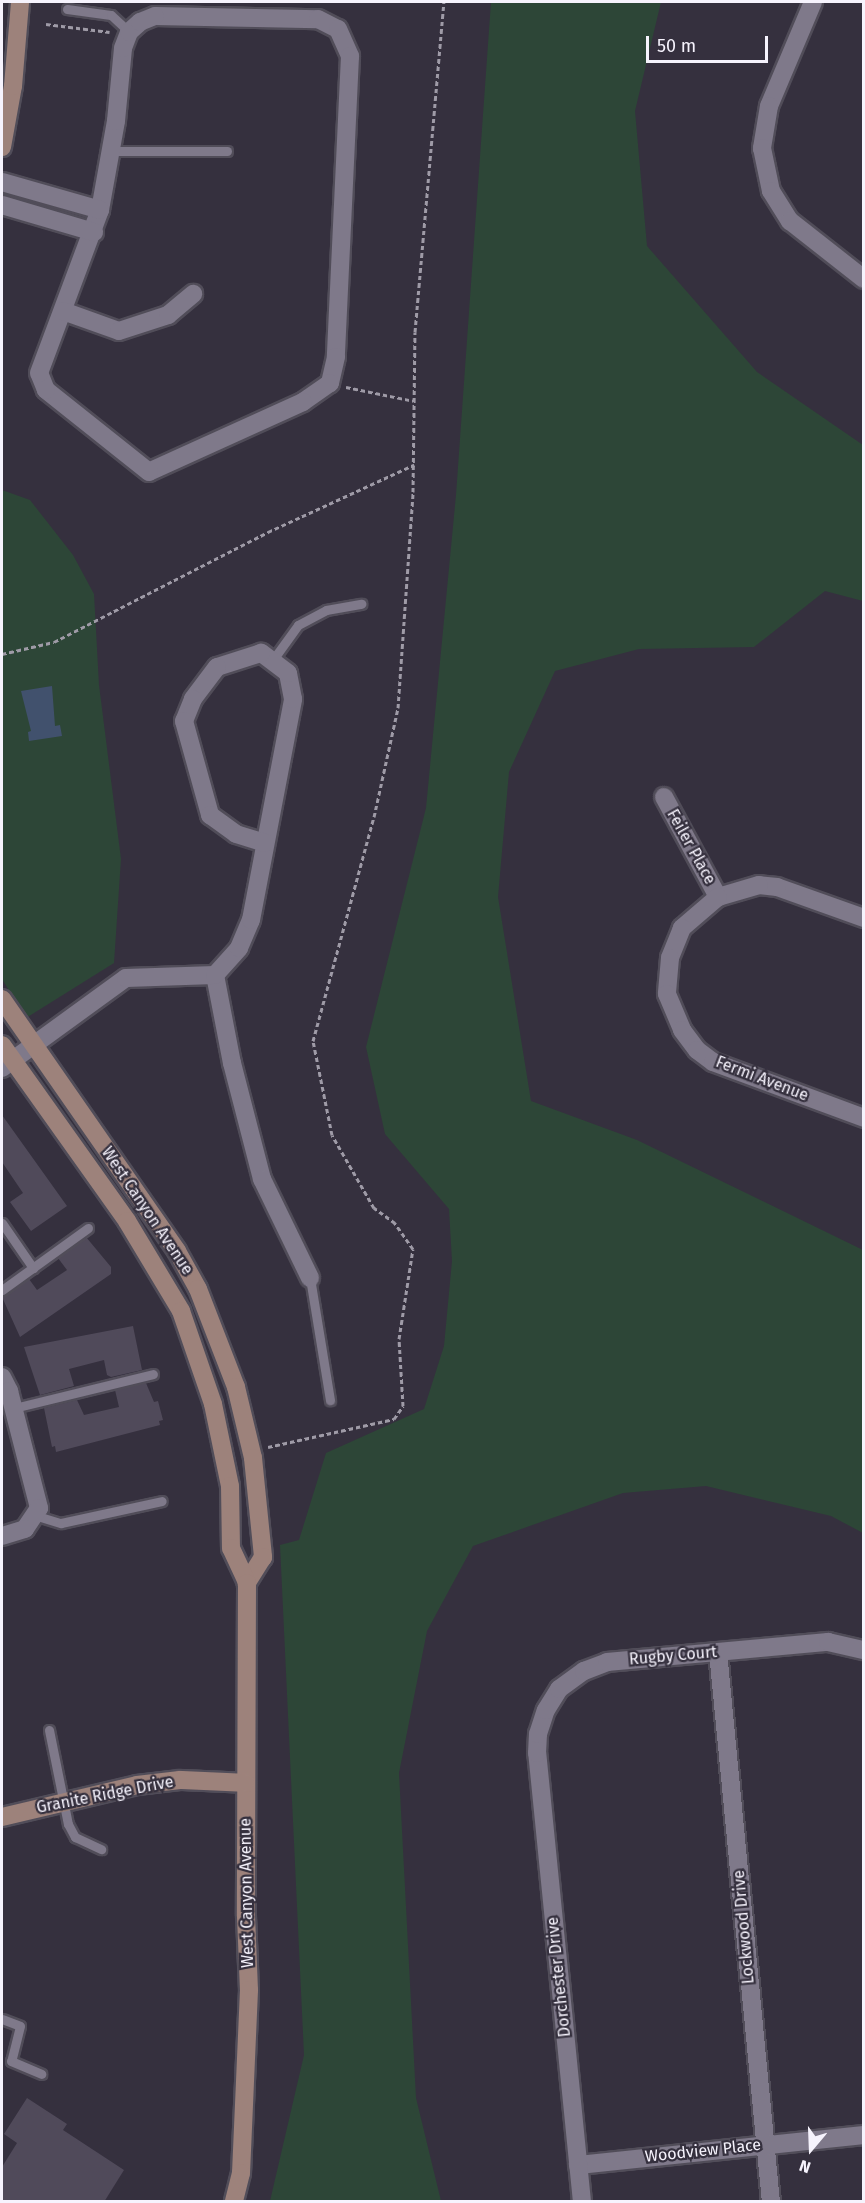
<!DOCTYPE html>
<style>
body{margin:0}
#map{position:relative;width:865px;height:2203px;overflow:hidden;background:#35303e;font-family:"Fira Sans",sans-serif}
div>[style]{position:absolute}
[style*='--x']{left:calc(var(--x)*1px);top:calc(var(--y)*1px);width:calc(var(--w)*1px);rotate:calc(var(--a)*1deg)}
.green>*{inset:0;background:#2d4637}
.water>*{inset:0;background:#41516d}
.building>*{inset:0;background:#504a5a}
.path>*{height:3px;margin-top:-1.5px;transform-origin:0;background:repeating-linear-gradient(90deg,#9f9ba7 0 4.5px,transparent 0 7.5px)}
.roads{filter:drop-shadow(2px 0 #514d59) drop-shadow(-2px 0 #514d59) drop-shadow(0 2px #514d59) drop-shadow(0 -2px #514d59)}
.lane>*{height:9px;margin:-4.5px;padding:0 4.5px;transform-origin:4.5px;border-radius:4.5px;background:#7f798a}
.street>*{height:18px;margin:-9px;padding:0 9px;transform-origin:9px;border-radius:9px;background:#7f798a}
.secondary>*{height:18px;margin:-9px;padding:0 9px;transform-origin:9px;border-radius:9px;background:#9d827b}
span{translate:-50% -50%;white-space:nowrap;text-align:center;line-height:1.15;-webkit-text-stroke:4.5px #35303e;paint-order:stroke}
.street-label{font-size:16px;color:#f6f3fd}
.frame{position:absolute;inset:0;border:3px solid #f6f3fd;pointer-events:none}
.north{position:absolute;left:781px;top:2119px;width:60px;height:60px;-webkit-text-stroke:4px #35303e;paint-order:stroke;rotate:199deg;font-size:16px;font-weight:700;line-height:24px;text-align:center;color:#f6f3fd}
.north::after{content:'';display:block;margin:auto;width:21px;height:27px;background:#f6f3fd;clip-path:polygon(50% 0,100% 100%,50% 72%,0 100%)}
.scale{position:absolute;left:646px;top:36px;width:122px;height:27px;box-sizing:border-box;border:3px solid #f6f3fd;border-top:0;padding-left:8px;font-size:18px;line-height:21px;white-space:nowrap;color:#f6f3fd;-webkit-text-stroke:4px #35303e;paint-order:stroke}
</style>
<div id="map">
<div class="green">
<i style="clip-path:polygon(491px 2px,661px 2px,635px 111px,647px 246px,757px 372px,863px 445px,863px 601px,825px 591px,754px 647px,639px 649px,555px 671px,509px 772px,498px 897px,531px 1101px,637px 1140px,863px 1250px,863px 1533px,831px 1516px,706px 1486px,623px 1493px,473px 1546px,427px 1631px,399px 1773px,416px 2098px,441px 2201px,270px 2201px,304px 2055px,280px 1545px,299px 1540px,326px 1453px,424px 1409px,444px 1346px,452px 1261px,449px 1209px,385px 1134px,366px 1047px,426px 808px,456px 495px)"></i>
<i style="clip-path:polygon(2px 490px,30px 500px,73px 555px,94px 594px,99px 685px,121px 859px,114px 963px,26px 1018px,2px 979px)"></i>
</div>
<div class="water">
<i style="clip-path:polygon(52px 686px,55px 726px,60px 725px,62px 736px,29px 741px,28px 732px,31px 731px,21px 691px)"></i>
</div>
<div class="building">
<i style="clip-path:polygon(2px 1115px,67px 1206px,31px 1231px,10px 1202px,23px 1193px,2px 1162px)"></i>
<i style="clip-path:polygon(86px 1237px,111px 1267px,111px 1274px,20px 1337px,2px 1297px,29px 1279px,37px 1290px,67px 1270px,58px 1258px)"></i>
<i style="clip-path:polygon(133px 1326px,142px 1370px,111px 1377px,107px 1375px,104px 1360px,69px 1369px,74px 1386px,40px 1395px,24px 1347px)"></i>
<i style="clip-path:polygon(146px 1383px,154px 1402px,158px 1401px,163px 1420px,159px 1421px,160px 1425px,56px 1452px,55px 1446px,52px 1447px,44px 1408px,77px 1400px,84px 1415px,119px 1407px,115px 1390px)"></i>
<i style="clip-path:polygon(27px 2098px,67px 2124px,63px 2130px,124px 2170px,104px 2202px,2px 2202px,2px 2167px,17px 2143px,4px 2134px)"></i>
</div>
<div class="path">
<i style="--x:46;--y:24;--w:64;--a:7.2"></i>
<i style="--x:346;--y:387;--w:69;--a:11.6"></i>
<i style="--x:2;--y:654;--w:53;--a:-13"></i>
<i style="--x:54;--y:642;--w:241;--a:-27.2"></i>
<i style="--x:268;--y:532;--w:161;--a:-24.7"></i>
<i style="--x:268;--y:1447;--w:129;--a:-12.5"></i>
<i style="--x:394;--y:1419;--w:16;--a:-55"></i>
<i style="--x:403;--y:1406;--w:67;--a:-93.4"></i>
<i style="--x:399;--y:1339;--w:91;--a:-81.2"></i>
<i style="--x:413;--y:1249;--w:32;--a:-125"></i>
<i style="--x:395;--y:1223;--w:26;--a:-144"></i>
<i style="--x:374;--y:1208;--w:84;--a:-119.9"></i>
<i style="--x:332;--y:1135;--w:96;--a:-101.4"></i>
<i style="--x:313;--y:1041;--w:232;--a:-74.8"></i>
<i style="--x:374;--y:817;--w:112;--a:-77.6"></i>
<i style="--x:398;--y:708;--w:217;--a:-86"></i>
<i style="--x:413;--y:492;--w:160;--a:-89.3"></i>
<i style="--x:415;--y:332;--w:331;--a:-85"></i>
</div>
<div class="roads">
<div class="lane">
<i style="--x:67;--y:9;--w:44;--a:7.8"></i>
<i style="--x:111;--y:15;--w:25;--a:43"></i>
<i style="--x:111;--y:151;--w:116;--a:0"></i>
<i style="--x:272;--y:661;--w:44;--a:-54.2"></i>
<i style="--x:298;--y:625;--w:32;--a:-28"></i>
<i style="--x:326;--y:610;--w:36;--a:-10"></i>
<i style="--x:2;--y:1223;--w:55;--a:55.4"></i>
<i style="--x:310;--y:1278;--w:124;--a:80.7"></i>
<i style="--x:2;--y:1290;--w:106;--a:-35.8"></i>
<i style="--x:14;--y:1408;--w:143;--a:-13.7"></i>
<i style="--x:34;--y:1515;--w:28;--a:17"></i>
<i style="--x:61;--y:1523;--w:103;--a:-12.3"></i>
<i style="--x:49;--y:1730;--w:96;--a:78.6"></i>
<i style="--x:68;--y:1824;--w:15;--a:62"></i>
<i style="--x:75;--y:1837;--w:29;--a:25"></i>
<i style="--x:2;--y:2019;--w:19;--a:21"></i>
<i style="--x:20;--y:2026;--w:36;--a:104"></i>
<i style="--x:11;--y:2061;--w:33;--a:23"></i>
</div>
<div class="street">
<i style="--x:813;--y:2;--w:113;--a:112.9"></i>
<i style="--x:769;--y:106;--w:43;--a:99.5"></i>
<i style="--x:762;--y:148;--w:44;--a:78.2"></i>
<i style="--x:771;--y:191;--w:36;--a:58"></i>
<i style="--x:790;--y:221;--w:94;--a:38.1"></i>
<i style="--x:155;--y:16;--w:163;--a:1.1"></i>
<i style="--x:318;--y:19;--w:22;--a:27"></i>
<i style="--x:338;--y:29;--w:30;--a:66"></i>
<i style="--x:350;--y:56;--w:301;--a:92.7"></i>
<i style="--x:336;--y:357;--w:27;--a:103"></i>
<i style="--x:330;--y:383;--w:33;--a:145"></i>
<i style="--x:303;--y:402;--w:169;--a:155.6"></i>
<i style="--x:149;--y:472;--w:132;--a:-141.5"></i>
<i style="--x:46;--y:390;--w:18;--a:-112"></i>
<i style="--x:39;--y:373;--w:174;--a:-69.5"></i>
<i style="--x:100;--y:210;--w:90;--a:-79.8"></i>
<i style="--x:116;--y:121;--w:73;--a:-84.5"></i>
<i style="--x:123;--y:48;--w:17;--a:-69"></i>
<i style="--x:129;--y:32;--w:15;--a:-42"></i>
<i style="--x:140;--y:22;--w:16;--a:-22"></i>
<i style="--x:2;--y:182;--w:102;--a:15.9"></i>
<i style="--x:2;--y:205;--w:96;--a:16.4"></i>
<i style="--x:63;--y:311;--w:59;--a:19.7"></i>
<i style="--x:119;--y:331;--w:52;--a:-18.1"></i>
<i style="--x:168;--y:315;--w:33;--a:-40"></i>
<i style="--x:664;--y:797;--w:114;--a:61.6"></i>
<i style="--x:864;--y:918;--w:92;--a:-160.4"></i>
<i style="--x:777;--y:887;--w:18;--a:-174"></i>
<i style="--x:759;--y:885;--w:43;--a:163.7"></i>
<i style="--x:718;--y:897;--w:48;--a:139.3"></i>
<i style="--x:682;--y:928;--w:32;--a:112"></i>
<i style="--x:670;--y:958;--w:36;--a:95"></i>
<i style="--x:667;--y:994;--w:39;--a:67"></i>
<i style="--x:682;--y:1030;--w:25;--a:53"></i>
<i style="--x:697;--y:1050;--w:20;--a:37"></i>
<i style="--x:713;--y:1062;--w:161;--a:20.3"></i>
<i style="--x:215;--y:975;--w:90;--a:79.1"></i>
<i style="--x:232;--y:1063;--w:120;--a:75.5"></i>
<i style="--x:262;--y:1179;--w:110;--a:64.1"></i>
<i style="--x:2;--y:1068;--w:153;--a:-36"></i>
<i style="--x:126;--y:978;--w:89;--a:-1.9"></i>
<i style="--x:215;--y:975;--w:36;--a:-48"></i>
<i style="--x:239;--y:948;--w:30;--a:-67"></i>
<i style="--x:251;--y:920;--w:225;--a:-79.2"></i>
<i style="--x:293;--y:699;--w:26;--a:-101"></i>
<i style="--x:288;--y:673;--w:34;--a:-143"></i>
<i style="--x:261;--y:653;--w:46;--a:162.3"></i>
<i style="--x:217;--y:667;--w:40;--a:127"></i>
<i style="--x:193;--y:699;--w:24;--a:112"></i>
<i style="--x:184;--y:721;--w:98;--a:74.5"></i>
<i style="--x:210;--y:815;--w:32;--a:36"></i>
<i style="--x:236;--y:834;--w:30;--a:17"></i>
<i style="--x:2;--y:1377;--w:16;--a:63"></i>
<i style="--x:9;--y:1391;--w:121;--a:75.6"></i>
<i style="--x:39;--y:1508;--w:25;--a:124"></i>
<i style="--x:25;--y:1529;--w:24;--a:163"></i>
<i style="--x:718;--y:1652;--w:553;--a:84.5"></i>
<i style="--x:578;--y:2165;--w:288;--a:-6"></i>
<i style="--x:582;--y:2202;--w:451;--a:-95.7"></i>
<i style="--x:537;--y:1753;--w:19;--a:-87"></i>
<i style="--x:538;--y:1734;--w:25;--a:-72"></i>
<i style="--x:546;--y:1710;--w:25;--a:-58"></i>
<i style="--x:559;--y:1689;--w:31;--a:-36"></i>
<i style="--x:584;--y:1671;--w:25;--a:-21"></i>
<i style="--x:607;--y:1662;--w:222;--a:-5.2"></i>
<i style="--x:828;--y:1642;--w:37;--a:13"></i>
</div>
<div class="secondary">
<i style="--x:2;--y:147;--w:62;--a:-79.8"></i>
<i style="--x:13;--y:86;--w:84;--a:-85.2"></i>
<i style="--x:2;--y:999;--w:307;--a:55.2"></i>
<i style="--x:177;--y:1251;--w:43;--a:61.1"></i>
<i style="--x:198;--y:1289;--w:105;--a:68.8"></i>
<i style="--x:236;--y:1387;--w:73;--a:76.5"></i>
<i style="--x:253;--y:1458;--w:100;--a:84.2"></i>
<i style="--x:263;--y:1557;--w:31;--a:122"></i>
<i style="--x:2;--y:1045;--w:216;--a:54.6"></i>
<i style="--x:127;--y:1221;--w:105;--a:59"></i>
<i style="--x:181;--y:1311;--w:98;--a:71"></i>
<i style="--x:213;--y:1404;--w:84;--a:78.3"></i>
<i style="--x:230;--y:1486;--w:62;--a:89.1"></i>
<i style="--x:231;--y:1548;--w:38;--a:65"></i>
<i style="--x:247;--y:1583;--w:333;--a:90.2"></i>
<i style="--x:246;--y:1916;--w:74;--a:87.7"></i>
<i style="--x:249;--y:1990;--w:183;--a:92.5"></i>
<i style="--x:241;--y:2173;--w:30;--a:104"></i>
<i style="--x:2;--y:1817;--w:139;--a:-13.3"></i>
<i style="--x:137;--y:1785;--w:43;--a:-6.6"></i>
<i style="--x:180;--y:1780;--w:65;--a:2.6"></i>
</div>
</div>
<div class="street-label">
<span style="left:691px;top:847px;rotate:61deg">Feiler Place</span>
<span style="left:762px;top:1079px;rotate:21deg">Fermi Avenue</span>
<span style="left:147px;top:1211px;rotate:56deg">West Canyon Avenue</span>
<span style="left:673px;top:1656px;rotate:-5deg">Rugby Court</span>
<span style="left:105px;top:1795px;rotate:-11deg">Granite Ridge Drive</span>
<span style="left:247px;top:1893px;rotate:-91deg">West Canyon Avenue</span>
<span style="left:744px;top:1927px;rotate:-95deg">Lockwood Drive</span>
<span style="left:559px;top:1977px;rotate:-96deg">Dorchester Drive</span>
<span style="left:703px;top:2151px;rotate:-6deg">Woodview Place</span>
</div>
<div class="frame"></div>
<div class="north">N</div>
<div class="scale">50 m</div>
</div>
